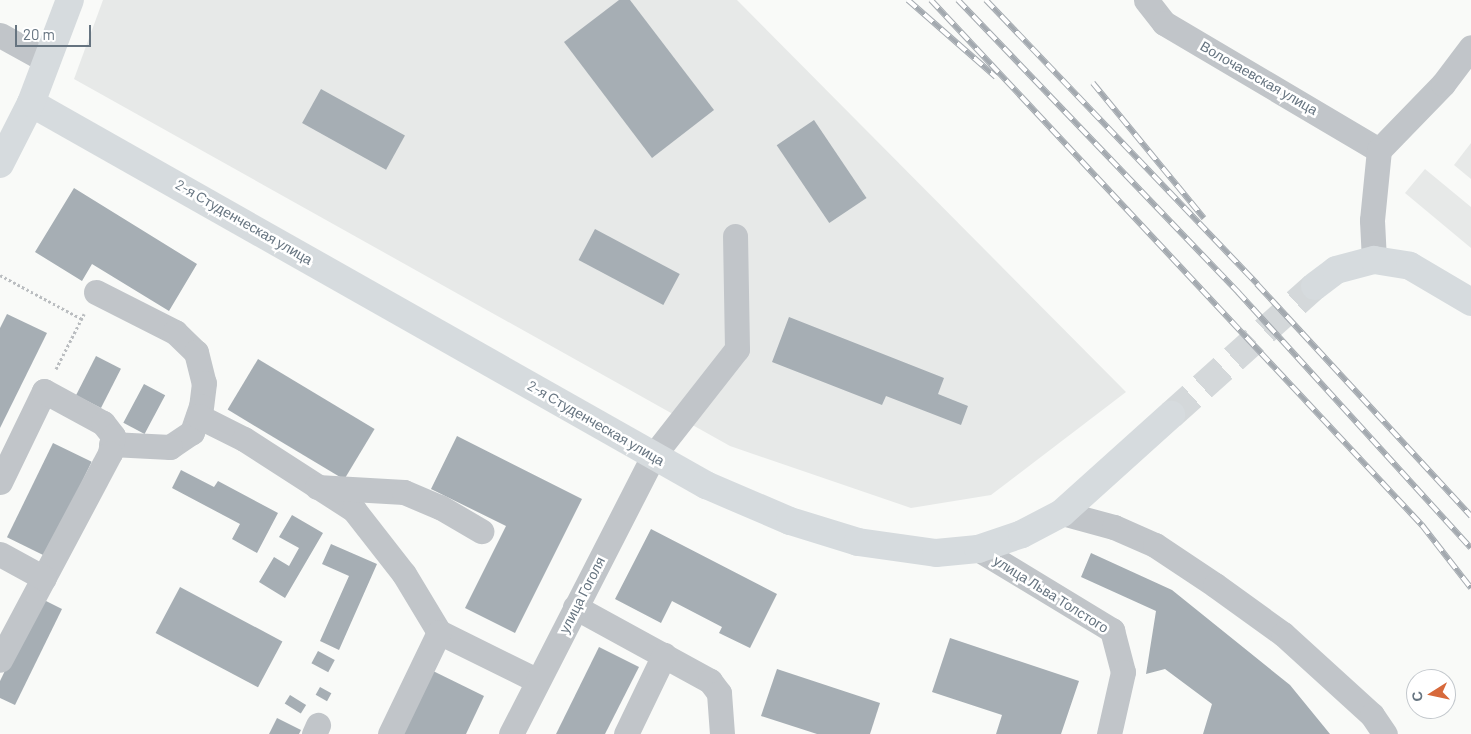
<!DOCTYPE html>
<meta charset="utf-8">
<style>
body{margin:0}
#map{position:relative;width:1471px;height:734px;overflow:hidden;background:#f9faf8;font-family:Barlow,sans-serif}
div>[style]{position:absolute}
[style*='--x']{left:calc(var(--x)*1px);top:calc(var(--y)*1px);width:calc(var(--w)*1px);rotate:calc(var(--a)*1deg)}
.built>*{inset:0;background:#e7e9e8}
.building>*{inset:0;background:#a6aeb4;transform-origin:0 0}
.major-tunnel>*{height:28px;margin-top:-14px;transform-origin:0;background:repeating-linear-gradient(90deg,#d4d8da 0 28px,transparent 0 42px)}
.path>*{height:3px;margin-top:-1.5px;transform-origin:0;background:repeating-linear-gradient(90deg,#babdc0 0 2.5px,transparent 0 5px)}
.minor>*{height:25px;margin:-12.5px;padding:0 12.5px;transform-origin:12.5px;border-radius:12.5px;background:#c1c5c9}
.major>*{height:28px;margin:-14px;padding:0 14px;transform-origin:14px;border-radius:14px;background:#d6dbde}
.rail>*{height:5.5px;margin-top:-2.75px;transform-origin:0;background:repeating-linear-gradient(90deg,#fff 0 11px,#a3a9af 0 22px);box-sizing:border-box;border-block:1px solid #a3a9af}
span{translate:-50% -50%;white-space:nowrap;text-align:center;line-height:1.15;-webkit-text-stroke:5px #fff;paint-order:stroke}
.street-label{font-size:14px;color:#667480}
.north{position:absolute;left:1406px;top:669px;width:50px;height:50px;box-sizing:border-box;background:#fff;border:1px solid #c2c7cc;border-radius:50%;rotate:260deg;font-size:14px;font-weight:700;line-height:20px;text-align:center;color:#667480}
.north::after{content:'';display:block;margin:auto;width:18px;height:22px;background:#d7693b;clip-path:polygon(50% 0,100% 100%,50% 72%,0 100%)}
.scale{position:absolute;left:15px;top:25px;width:76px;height:22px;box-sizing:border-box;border:2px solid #667480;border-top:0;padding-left:6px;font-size:15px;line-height:18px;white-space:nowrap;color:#667480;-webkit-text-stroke:4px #fff;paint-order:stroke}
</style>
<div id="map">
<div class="built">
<i style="clip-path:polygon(103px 0,737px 0,1126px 392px,991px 495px,911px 508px,730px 446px,74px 79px)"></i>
<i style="clip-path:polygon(1471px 143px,1471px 179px,1454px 165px)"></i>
<i style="clip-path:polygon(1425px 169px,1471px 207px,1471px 248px,1405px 193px)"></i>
</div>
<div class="building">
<i style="clip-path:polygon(619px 0,630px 0,714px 110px,652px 158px,564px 42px)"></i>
<i style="left:321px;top:89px;width:96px;height:39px;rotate:29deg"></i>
<i style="left:814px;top:120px;width:94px;height:45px;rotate:56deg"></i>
<i style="clip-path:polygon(74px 188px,197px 264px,169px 311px,92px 264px,82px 281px,35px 252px)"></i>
<i style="left:595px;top:229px;width:96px;height:35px;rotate:28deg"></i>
<i style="clip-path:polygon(7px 314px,47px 333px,0 428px,0 328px)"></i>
<i style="clip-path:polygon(789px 317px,944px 378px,938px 394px,968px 406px,961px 425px,886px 396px,882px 405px,772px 362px)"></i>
<i style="left:96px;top:356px;width:28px;height:44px;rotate:27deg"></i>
<i style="left:258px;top:359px;width:136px;height:59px;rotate:31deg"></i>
<i style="left:144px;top:384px;width:24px;height:44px;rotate:28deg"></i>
<i style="clip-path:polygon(457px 436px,582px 499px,515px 633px,465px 608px,506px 526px,431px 489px)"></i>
<i style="left:53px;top:443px;width:43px;height:105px;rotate:26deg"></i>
<i style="clip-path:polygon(181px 470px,214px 487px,218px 481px,278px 513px,257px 553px,232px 539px,240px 524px,172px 488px)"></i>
<i style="clip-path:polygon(292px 515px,323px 533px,285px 598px,259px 582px,274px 557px,289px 566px,299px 548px,279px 537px)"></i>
<i style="clip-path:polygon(651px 529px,777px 594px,750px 648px,719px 633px,722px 627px,672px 601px,661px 623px,615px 599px)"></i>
<i style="clip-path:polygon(331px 544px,377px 564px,339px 650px,320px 641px,349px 576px,322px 564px)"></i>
<i style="clip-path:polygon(1091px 553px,1172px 590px,1290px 685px,1330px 734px,1203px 734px,1212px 704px,1165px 669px,1146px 674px,1156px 611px,1081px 577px)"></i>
<i style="left:180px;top:587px;width:116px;height:52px;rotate:28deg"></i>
<i style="clip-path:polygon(40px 598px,62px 609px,15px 705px,0 698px,0 681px)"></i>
<i style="clip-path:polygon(950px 638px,1079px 681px,1061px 734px,996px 734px,1002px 715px,932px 692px)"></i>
<i style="clip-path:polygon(599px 647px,639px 667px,605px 734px,556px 734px)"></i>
<i style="left:318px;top:651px;width:19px;height:14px;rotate:28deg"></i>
<i style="clip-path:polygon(429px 669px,484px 696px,466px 734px,397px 734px)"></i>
<i style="clip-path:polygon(777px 669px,880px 703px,870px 734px,817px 734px,761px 716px)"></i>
<i style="left:320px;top:687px;width:13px;height:9px;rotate:29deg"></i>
<i style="left:290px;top:695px;width:19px;height:10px;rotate:32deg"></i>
<i style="clip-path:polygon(277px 718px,301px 730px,299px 734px,269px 734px)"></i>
</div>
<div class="major-tunnel">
<i style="--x:1171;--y:415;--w:193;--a:-41.9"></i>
</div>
<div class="path">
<i style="--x:0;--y:275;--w:93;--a:28.2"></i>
<i style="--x:56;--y:369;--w:62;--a:-63"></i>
</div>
<div class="minor">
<i style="--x:1146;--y:0;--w:29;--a:52"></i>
<i style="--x:1164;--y:23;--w:250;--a:30.6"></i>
<i style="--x:0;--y:35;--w:54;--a:29"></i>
<i style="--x:1379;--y:150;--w:92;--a:-45.9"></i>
<i style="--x:1443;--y:84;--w:46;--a:-52.9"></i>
<i style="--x:1374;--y:260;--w:40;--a:-92.9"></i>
<i style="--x:1372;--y:220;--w:70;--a:-84.3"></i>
<i style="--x:96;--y:292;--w:89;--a:26.9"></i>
<i style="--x:175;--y:332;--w:29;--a:44"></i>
<i style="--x:196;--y:352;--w:32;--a:76"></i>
<i style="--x:204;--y:383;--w:23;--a:97"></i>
<i style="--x:201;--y:406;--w:28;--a:109"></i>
<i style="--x:192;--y:432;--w:27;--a:146"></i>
<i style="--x:170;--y:447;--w:59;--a:-177.1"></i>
<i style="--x:198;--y:416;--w:51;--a:26.6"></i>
<i style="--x:244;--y:439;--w:131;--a:32.8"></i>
<i style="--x:354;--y:510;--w:81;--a:52"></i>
<i style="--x:404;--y:574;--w:68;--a:58.9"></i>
<i style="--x:439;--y:632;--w:110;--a:26.3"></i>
<i style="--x:0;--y:482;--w:101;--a:-64.2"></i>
<i style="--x:44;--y:391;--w:67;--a:28.5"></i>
<i style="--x:103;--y:423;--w:16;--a:52"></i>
<i style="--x:113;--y:436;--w:17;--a:100"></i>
<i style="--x:110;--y:453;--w:234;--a:118"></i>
<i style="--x:317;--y:487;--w:87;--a:3.3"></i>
<i style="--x:404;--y:492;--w:39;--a:23"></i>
<i style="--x:440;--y:507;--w:48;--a:30.3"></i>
<i style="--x:1062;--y:513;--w:54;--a:15.1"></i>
<i style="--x:1114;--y:527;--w:45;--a:23.7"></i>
<i style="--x:1155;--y:545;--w:72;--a:33.7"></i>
<i style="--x:1215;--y:585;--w:84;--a:35.8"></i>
<i style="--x:1283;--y:634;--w:120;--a:42.3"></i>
<i style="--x:1372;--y:715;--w:23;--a:56"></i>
<i style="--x:978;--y:549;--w:157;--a:31.2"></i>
<i style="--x:1112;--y:630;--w:43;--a:75.3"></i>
<i style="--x:1123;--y:672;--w:64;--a:102.7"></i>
<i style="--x:0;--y:554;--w:50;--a:28.6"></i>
<i style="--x:575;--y:607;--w:154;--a:28.7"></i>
<i style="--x:710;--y:681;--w:15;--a:53"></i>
<i style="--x:719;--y:693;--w:41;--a:85.8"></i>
<i style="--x:314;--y:734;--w:10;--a:-66"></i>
<i style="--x:390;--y:734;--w:113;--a:-64.3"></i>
<i style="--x:511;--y:734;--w:312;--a:-62.9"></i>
<i style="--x:653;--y:456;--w:136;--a:-51.9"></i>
<i style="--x:737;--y:349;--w:113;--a:-91"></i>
<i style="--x:626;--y:734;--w:88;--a:-64.3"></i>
</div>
<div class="major">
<i style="--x:31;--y:103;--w:776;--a:29.51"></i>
<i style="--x:706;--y:485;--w:91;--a:23.2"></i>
<i style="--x:790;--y:521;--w:71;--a:17.2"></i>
<i style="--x:858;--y:542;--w:79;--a:8"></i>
<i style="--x:936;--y:553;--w:42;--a:-5.4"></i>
<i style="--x:978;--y:549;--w:46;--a:-18.8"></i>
<i style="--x:1022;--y:534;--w:45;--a:-27.7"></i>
<i style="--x:1062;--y:513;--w:147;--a:-42"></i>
<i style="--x:0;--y:164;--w:68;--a:-63.1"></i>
<i style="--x:31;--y:103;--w:110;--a:-69.3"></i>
<i style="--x:1315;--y:286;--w:26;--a:-37"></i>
<i style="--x:1336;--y:270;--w:39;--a:-15"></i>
<i style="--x:1374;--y:260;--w:36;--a:9"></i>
<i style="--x:1410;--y:266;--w:71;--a:30.5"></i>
</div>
<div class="rail">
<i style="--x:908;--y:0;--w:117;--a:41.2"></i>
<i style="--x:931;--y:0;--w:719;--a:46.92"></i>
<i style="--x:1422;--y:525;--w:80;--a:52.1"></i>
<i style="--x:958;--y:0;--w:405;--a:46.2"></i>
<i style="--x:1238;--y:292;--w:346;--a:47.7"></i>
<i style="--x:986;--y:0;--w:393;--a:46.3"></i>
<i style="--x:1257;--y:284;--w:316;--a:47.3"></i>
<i style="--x:1093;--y:83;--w:175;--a:50.6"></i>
</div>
<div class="street-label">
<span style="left:1259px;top:78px;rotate:30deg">Волочаевская улица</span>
<span style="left:244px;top:222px;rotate:30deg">2-я Студенческая улица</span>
<span style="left:596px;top:423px;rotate:30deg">2-я Студенческая улица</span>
<span style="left:1051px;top:594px;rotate:32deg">улица Льва Толстого</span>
<span style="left:582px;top:595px;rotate:-63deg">улица Гоголя</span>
</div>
<div class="north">С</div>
<div class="scale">20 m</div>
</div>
